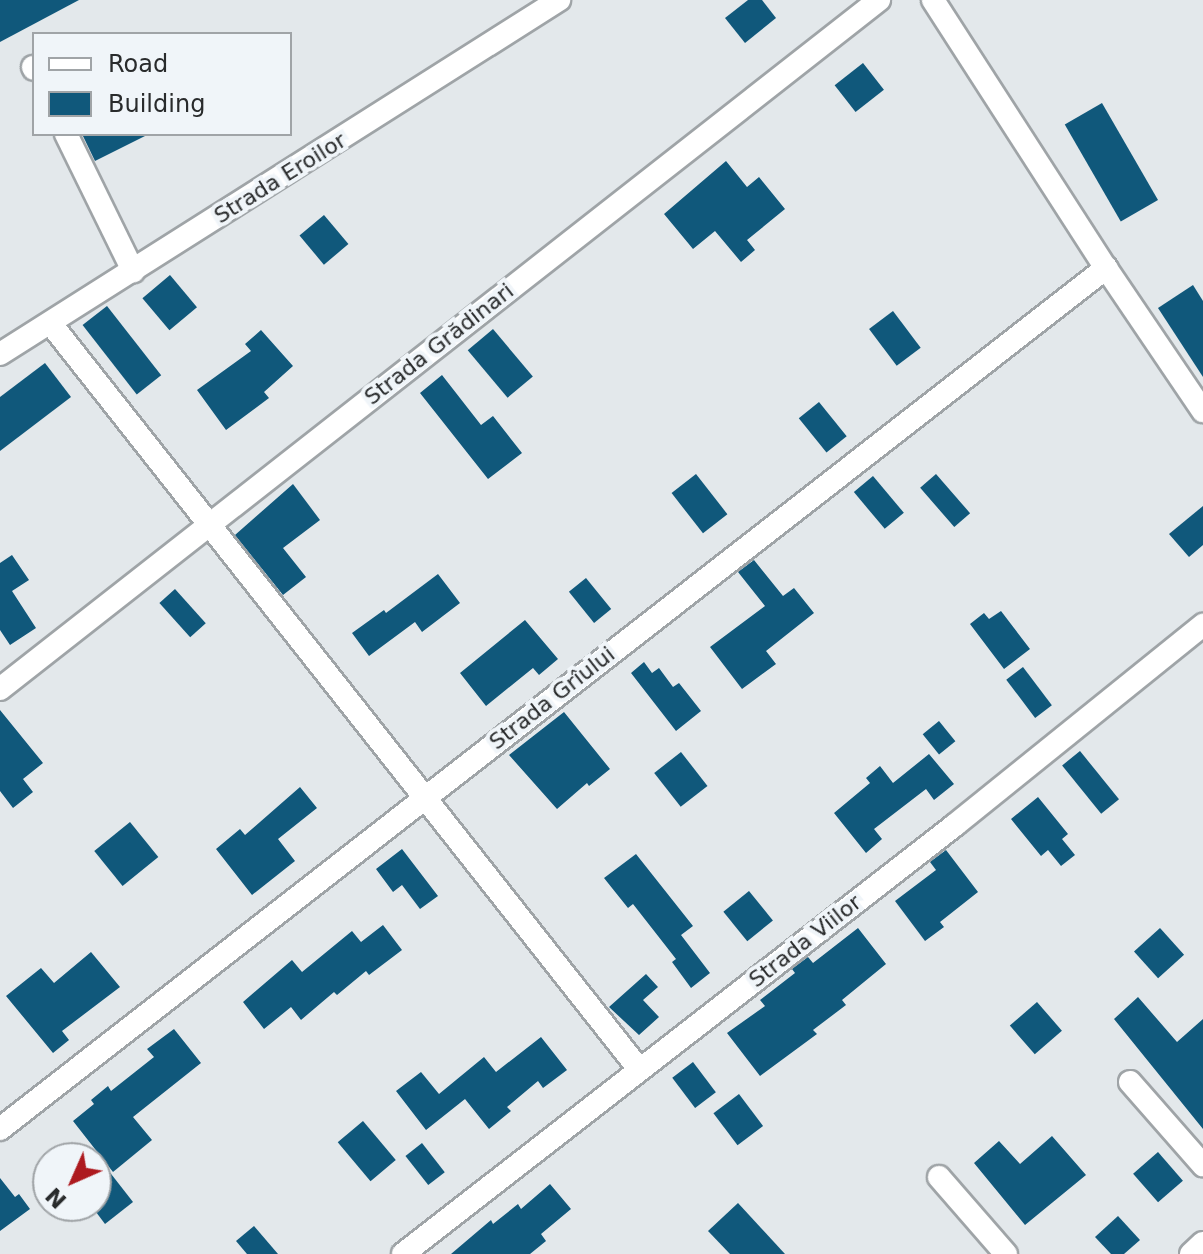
<!DOCTYPE html>
<meta charset="utf-8">
<style>
body{margin:0}
#map{position:relative;width:1203px;height:1254px;overflow:hidden;background:#e3e8eb;font-family:"DejaVu Sans",sans-serif}
div>[style]{position:absolute}
[style*='--x']{left:calc(var(--x)*1px);top:calc(var(--y)*1px);width:calc(var(--w)*1px);rotate:calc(var(--a)*1deg)}
.building>*{inset:0;background:#10587b;transform-origin:0 0}
.roads{filter:drop-shadow(2px 0 #9fa4a7) drop-shadow(-2px 0 #9fa4a7) drop-shadow(0 2px #9fa4a7) drop-shadow(0 -2px #9fa4a7)}
.street>*{height:22px;margin:-11px;padding:0 11px;transform-origin:11px;border-radius:11px;background:#fff}
span{translate:-50% -50%;white-space:nowrap;text-align:center;line-height:1.15;-webkit-text-stroke:8px #f0f5f9;paint-order:stroke}
.street-label{font-size:22px;color:#292b2c}
.legend{position:absolute;left:32px;top:32px;width:260px;height:104px;box-sizing:border-box;background:#f0f5f9;border:2px solid #a0a4a7;margin:0;padding:10px 14px;list-style:none;font-size:24px;color:#292b2c}
.legend li{display:flex;align-items:center;gap:16px;height:40px}
.legend b{width:40px;border:2px solid #a0a4a7}
.north{position:absolute;left:32px;top:1142px;width:80px;height:80px;box-sizing:border-box;background:#f0f5f9;border:2px solid #a0a4a7;border-radius:50%;rotate:225deg;font-size:22px;font-weight:700;line-height:32px;text-align:center;color:#292b2c}
.north::after{content:'';display:block;margin:auto;width:28px;height:36px;background:#ad1a1f;clip-path:polygon(50% 0,100% 100%,50% 72%,0 100%)}
</style>
<div id="map">
<div class="building">
<i style="clip-path:polygon(0 0,79px 0,0 42px)"></i>
<i style="clip-path:polygon(748px 0,762px 0,776px 18px,745px 43px,725px 18px)"></i>
<i style="left:863px;top:63px;width:34px;height:36px;rotate:52deg"></i>
<i style="left:1102px;top:103px;width:112px;height:43px;rotate:60deg"></i>
<i style="clip-path:polygon(82px 134px,149px 134px,95px 161px)"></i>
<i style="clip-path:polygon(726px 161px,747px 187px,759px 177px,785px 209px,747px 240px,755px 250px,741px 262px,715px 231px,693px 249px,664px 214px)"></i>
<i style="left:324px;top:215px;width:38px;height:32px;rotate:50deg"></i>
<i style="left:170px;top:275px;width:42px;height:36px;rotate:50deg"></i>
<i style="clip-path:polygon(1193px 285px,1203px 301px,1203px 377px,1158px 308px)"></i>
<i style="left:107px;top:306px;width:88px;height:31px;rotate:52deg"></i>
<i style="left:893px;top:311px;width:46px;height:30px;rotate:53deg"></i>
<i style="left:493px;top:329px;width:62px;height:33px;rotate:50deg"></i>
<i style="clip-path:polygon(261px 330px,293px 366px,264px 392px,269px 398px,226px 430px,197px 390px,251px 351px,245px 344px)"></i>
<i style="clip-path:polygon(45px 363px,71px 397px,0 451px,0 397px)"></i>
<i style="clip-path:polygon(442px 375px,481px 425px,493px 416px,522px 453px,488px 479px,420px 393px)"></i>
<i style="left:819px;top:402px;width:44px;height:26px;rotate:51deg"></i>
<i style="left:696px;top:474px;width:51px;height:31px;rotate:52deg"></i>
<i style="left:936px;top:474px;width:52px;height:21px;rotate:49deg"></i>
<i style="left:873px;top:476px;width:48px;height:25px;rotate:50deg"></i>
<i style="clip-path:polygon(293px 484px,320px 520px,283px 548px,306px 577px,283px 595px,235px 535px)"></i>
<i style="clip-path:polygon(1203px 506px,1203px 545px,1189px 557px,1169px 534px)"></i>
<i style="clip-path:polygon(12px 555px,29px 580px,12px 591px,36px 628px,10px 645px,0 630px,0 563px)"></i>
<i style="clip-path:polygon(754px 560px,783px 596px,794px 588px,814px 613px,766px 651px,776px 664px,742px 689px,710px 647px,765px 606px,738px 572px)"></i>
<i style="clip-path:polygon(438px 574px,460px 603px,422px 632px,415px 622px,369px 656px,352px 633px,384px 610px,386px 613px)"></i>
<i style="left:586px;top:578px;width:40px;height:22px;rotate:51deg"></i>
<i style="left:175px;top:589px;width:46px;height:21px;rotate:48deg"></i>
<i style="clip-path:polygon(1001px 611px,1030px 649px,1004px 669px,970px 624px,984px 613px,989px 619px)"></i>
<i style="clip-path:polygon(525px 620px,558px 659px,539px 675px,533px 668px,486px 706px,460px 673px)"></i>
<i style="clip-path:polygon(644px 662px,652px 673px,659px 668px,673px 687px,679px 683px,701px 711px,676px 731px,631px 673px)"></i>
<i style="left:1023px;top:667px;width:48px;height:21px;rotate:53deg"></i>
<i style="clip-path:polygon(0 710px,43px 763px,23px 779px,33px 792px,13px 808px,0 791px)"></i>
<i style="clip-path:polygon(564px 712px,610px 769px,589px 786px,587px 783px,557px 809px,509px 755px)"></i>
<i style="left:939px;top:721px;width:26px;height:21px;rotate:51deg"></i>
<i style="left:1080px;top:751px;width:62px;height:23px;rotate:51deg"></i>
<i style="left:681px;top:752px;width:43px;height:34px;rotate:52deg"></i>
<i style="clip-path:polygon(929px 754px,954px 784px,934px 800px,926px 789px,874px 829px,882px 839px,866px 853px,834px 813px,870px 783px,866px 778px,880px 766px,893px 783px)"></i>
<i style="clip-path:polygon(300px 787px,317px 808px,278px 839px,295px 861px,252px 895px,216px 849px,240px 829px,245px 835px)"></i>
<i style="clip-path:polygon(1038px 797px,1068px 834px,1062px 839px,1075px 855px,1061px 866px,1048px 850px,1041px 856px,1011px 819px)"></i>
<i style="left:130px;top:822px;width:45px;height:46px;rotate:51deg"></i>
<i style="clip-path:polygon(402px 849px,438px 896px,420px 909px,402px 885px,393px 892px,376px 869px)"></i>
<i style="clip-path:polygon(946px 850px,978px 892px,940px 922px,944px 927px,925px 941px,895px 901px,936px 870px,930px 862px)"></i>
<i style="clip-path:polygon(636px 854px,693px 926px,681px 935px,710px 973px,691px 988px,672px 962px,676px 959px,633px 904px,628px 908px,604px 878px)"></i>
<i style="left:749px;top:891px;width:38px;height:33px;rotate:51deg"></i>
<i style="clip-path:polygon(383px 925px,402px 950px,369px 975px,366px 971px,337px 995px,334px 992px,301px 1020px,291px 1007px,264px 1029px,243px 1002px,292px 960px,302px 972px,352px 931px,361px 942px)"></i>
<i style="clip-path:polygon(858px 928px,886px 964px,842px 1000px,846px 1005px,813px 1030px,817px 1034px,760px 1076px,727px 1033px,765px 1006px,760px 1000px,795px 973px,792px 969px,808px 957px,813px 963px)"></i>
<i style="left:1160px;top:928px;width:36px;height:35px;rotate:48deg"></i>
<i style="clip-path:polygon(91px 952px,120px 987px,62px 1031px,69px 1040px,53px 1053px,6px 996px,41px 968px,54px 983px)"></i>
<i style="clip-path:polygon(646px 974px,658px 987px,643px 1000px,659px 1017px,639px 1035px,609px 1007px)"></i>
<i style="clip-path:polygon(1138px 997px,1177px 1042px,1203px 1019px,1203px 1129px,1114px 1019px)"></i>
<i style="left:1037px;top:1002px;width:38px;height:36px;rotate:49deg"></i>
<i style="clip-path:polygon(174px 1029px,201px 1063px,133px 1117px,152px 1140px,113px 1172px,73px 1121px,94px 1104px,91px 1100px,108px 1086px,111px 1091px,154px 1057px,147px 1049px)"></i>
<i style="clip-path:polygon(541px 1037px,567px 1070px,543px 1088px,538px 1081px,507px 1107px,511px 1111px,489px 1129px,465px 1099px,426px 1130px,396px 1091px,421px 1072px,439px 1094px,484px 1057px,496px 1072px)"></i>
<i style="left:693px;top:1062px;width:38px;height:26px;rotate:53deg"></i>
<i style="left:739px;top:1094px;width:40px;height:32px;rotate:53deg"></i>
<i style="left:363px;top:1121px;width:51px;height:33px;rotate:50deg"></i>
<i style="clip-path:polygon(1052px 1136px,1086px 1175px,1025px 1225px,974px 1163px,999px 1141px,1020px 1164px)"></i>
<i style="left:422px;top:1143px;width:37px;height:21px;rotate:52deg"></i>
<i style="left:1158px;top:1152px;width:38px;height:33px;rotate:49deg"></i>
<i style="clip-path:polygon(108px 1170px,133px 1202px,105px 1224px,96px 1212px,96px 1179px)"></i>
<i style="clip-path:polygon(0 1178px,15px 1197px,19px 1194px,30px 1209px,0 1231px)"></i>
<i style="clip-path:polygon(550px 1184px,571px 1209px,541px 1234px,546px 1241px,530px 1254px,451px 1254px,491px 1220px,493px 1224px,518px 1204px,521px 1209px)"></i>
<i style="clip-path:polygon(738px 1203px,785px 1254px,730px 1254px,708px 1231px)"></i>
<i style="clip-path:polygon(1118px 1216px,1140px 1240px,1124px 1254px,1111px 1254px,1095px 1237px)"></i>
<i style="clip-path:polygon(254px 1226px,278px 1254px,247px 1254px,236px 1241px)"></i>
</div>
<div class="roads">
<div class="street">
<i style="--x:933;--y:0;--w:319;--a:57.2"></i>
<i style="--x:1106;--y:268;--w:173;--a:55.9"></i>
<i style="--x:33;--y:67;--w:2;--a:63"></i>
<i style="--x:66;--y:134;--w:153;--a:63.9"></i>
<i style="--x:51;--y:324;--w:949;--a:51.72"></i>
<i style="--x:0;--y:354;--w:662;--a:-32.35"></i>
<i style="--x:0;--y:689;--w:1117;--a:-38.09"></i>
<i style="--x:1130;--y:1082;--w:111;--a:48.7"></i>
<i style="--x:0;--y:1129;--w:1402;--a:-37.9"></i>
<i style="--x:939;--y:1177;--w:102;--a:49"></i>
<i style="--x:403;--y:1254;--w:699;--a:-37.85"></i>
<i style="--x:955;--y:825;--w:319;--a:-38.9"></i>
<i style="--x:1191;--y:1254;--w:16;--a:-43"></i>
</div>
</div>
<div class="street-label">
<span style="left:280px;top:178px;rotate:-32deg">Strada Eroilor</span>
<span style="left:439px;top:344px;rotate:-38deg">Strada Grădinari</span>
<span style="left:552px;top:698px;rotate:-38deg">Strada Grîului</span>
<span style="left:805px;top:941px;rotate:-38deg">Strada Viilor</span>
</div>
<ul class="legend">
<li><b style="height:10px;background:#fff"></b>Road</li>
<li><b style="height:22px;background:#10587b"></b>Building</li>
</ul>
<div class="north">N</div>
</div>
